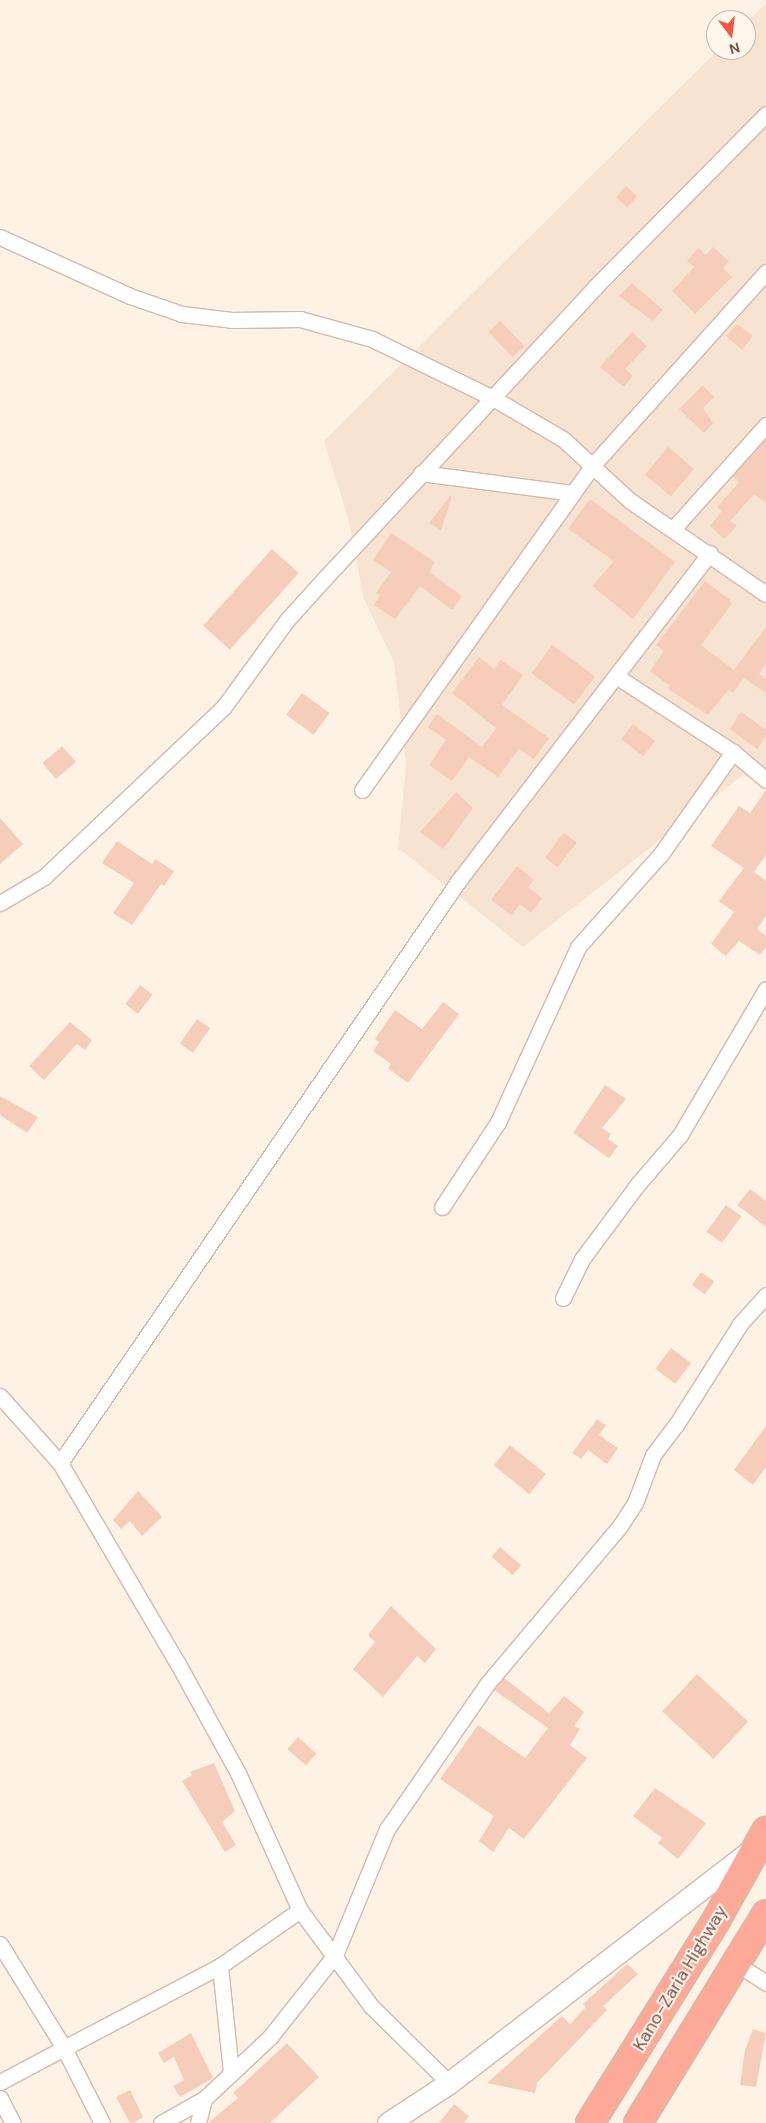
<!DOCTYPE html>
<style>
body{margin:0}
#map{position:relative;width:766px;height:2123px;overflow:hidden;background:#fef2e5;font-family:"DM Sans",sans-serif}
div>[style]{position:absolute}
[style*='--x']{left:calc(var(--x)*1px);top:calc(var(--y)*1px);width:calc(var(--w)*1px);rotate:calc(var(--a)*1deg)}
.residential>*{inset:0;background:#f6e3d2}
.building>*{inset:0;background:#f5cdba;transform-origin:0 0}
.roads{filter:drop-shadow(1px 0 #d2baac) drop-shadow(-1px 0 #d2baac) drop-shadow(0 1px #d2baac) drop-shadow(0 -1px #d2baac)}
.street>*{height:15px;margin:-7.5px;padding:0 7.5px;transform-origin:7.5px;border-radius:7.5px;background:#fff}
.secondary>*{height:21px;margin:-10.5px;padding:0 10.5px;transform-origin:10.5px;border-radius:10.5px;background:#fff}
.highway>*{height:28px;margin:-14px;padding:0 14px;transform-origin:14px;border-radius:14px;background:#fca998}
span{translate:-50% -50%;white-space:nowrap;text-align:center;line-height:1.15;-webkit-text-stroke:4px #fff6ec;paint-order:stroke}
.street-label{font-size:18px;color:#785548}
.north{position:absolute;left:706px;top:10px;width:50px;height:50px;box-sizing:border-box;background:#fff6ec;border:1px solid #c9b6aa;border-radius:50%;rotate:165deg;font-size:14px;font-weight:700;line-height:20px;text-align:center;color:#785548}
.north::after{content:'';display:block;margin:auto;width:18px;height:22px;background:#ef5942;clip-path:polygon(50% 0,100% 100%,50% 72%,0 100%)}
</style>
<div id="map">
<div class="residential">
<i style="clip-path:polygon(766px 3px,766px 783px,743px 775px,523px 947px,398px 848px,406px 765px,394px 662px,364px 599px,348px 518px,324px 441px,718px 50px,746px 50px,746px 23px)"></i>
</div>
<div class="building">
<i style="left:626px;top:186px;width:15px;height:15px;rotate:42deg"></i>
<i style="clip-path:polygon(713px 247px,729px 261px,723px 268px,732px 277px,695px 314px,672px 291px,694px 267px,687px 261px,698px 248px,706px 255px)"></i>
<i style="clip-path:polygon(632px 283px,663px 310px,653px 321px,619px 296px)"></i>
<i style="left:500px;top:321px;width:35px;height:16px;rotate:46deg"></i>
<i style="clip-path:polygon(737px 324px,753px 336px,742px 350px,726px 336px)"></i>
<i style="clip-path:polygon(632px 332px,647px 346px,625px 369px,633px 376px,624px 387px,600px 367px)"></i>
<i style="clip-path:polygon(703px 385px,714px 397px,703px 408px,713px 423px,704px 433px,679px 409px)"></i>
<i style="clip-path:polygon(766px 439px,766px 503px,754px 494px,730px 521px,737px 526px,724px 539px,710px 526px,722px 511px,717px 507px,739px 482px,733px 476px)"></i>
<i style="left:668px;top:447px;width:34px;height:36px;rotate:40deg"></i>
<i style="clip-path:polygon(451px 495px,452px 496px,441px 530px,429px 523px)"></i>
<i style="clip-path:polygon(590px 499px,675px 562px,633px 619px,592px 586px,614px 561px,568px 529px)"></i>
<i style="clip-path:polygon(391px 533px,435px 562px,429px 572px,462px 596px,452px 610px,420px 586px,395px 619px,374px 605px,380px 595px,376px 593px,391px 572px,373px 560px)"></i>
<i style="left:272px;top:549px;width:36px;height:103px;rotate:42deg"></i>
<i style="clip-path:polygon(705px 581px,730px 600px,731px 605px,701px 645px,734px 670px,766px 627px,766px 664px,759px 674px,766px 679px,766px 693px,744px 678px,733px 693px,728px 690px,708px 715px,668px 689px,670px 686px,650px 671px,664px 651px,656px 645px)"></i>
<i style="left:552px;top:645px;width:53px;height:35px;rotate:36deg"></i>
<i style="clip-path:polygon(479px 657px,494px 669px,500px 660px,523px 675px,502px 705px,549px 738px,534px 759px,519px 749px,498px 777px,469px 757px,452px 781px,429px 765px,446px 740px,428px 727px,437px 714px,482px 747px,496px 728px,452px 693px)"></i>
<i style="left:302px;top:693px;width:34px;height:27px;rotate:36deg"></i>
<i style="clip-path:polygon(741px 712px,766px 730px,766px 736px,757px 749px,730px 729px)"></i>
<i style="left:633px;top:724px;width:28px;height:19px;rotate:38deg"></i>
<i style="left:62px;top:746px;width:21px;height:26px;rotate:49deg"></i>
<i style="clip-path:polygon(766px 790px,766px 855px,754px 872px,766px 881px,766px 916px,757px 929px,766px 936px,766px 947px,760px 955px,739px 941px,726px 956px,711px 944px,734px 912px,719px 901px,744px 868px,711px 846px,739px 806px,750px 813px)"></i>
<i style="clip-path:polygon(456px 792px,473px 808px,443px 849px,420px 832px)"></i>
<i style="clip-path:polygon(0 818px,23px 844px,0 864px)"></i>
<i style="left:564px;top:833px;width:16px;height:31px;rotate:38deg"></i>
<i style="clip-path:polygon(117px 841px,152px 864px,155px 859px,174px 871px,164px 886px,161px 884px,132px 925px,113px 913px,134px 883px,102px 863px)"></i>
<i style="clip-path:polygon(517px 866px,534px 880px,528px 887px,542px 898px,531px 913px,520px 904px,511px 915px,491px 900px)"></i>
<i style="left:140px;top:985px;width:16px;height:24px;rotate:38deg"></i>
<i style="clip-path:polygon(443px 1002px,459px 1014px,408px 1083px,388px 1068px,391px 1064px,373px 1051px,379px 1042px,375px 1039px,395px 1010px,422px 1029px)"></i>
<i style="left:197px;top:1019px;width:16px;height:30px;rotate:35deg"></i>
<i style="clip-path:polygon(70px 1022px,92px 1040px,85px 1050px,77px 1044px,44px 1080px,29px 1066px)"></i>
<i style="clip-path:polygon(605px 1085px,626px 1099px,602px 1128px,611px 1134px,608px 1139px,618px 1146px,609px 1158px,573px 1133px)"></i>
<i style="clip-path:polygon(0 1096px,38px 1117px,27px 1133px,0 1115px)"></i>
<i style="clip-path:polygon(750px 1189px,766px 1201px,766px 1227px,737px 1205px)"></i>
<i style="left:726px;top:1205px;width:19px;height:33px;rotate:36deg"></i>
<i style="left:701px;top:1272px;width:16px;height:16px;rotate:35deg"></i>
<i style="left:671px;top:1348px;width:25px;height:26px;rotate:37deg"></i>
<i style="clip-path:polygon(597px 1419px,606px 1425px,599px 1435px,618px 1448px,607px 1464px,588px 1450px,581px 1459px,572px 1453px)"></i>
<i style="clip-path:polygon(766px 1426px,766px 1467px,753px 1485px,734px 1470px)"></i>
<i style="left:510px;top:1445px;width:46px;height:26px;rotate:39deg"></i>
<i style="clip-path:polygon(138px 1491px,162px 1517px,142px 1536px,130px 1521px,121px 1529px,113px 1520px)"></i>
<i style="left:500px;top:1547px;width:28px;height:13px;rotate:41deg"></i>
<i style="clip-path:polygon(391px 1606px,436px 1649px,425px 1663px,417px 1656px,383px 1697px,353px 1669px,375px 1642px,368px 1635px)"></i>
<i style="left:697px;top:1674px;width:70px;height:51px;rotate:43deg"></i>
<i style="clip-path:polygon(504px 1678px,549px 1713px,564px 1696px,584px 1712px,574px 1726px,580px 1729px,570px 1745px,587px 1758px,524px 1839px,509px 1828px,493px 1852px,479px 1841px,494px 1816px,440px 1779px,478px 1725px,525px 1758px,548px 1728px,494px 1690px)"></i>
<i style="left:298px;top:1737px;width:25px;height:16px;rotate:42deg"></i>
<i style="clip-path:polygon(214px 1763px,235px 1811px,222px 1822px,236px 1845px,225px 1852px,182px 1781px,192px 1775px,190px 1772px)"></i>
<i style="clip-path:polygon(655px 1788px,706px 1823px,678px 1859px,658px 1843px,662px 1838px,633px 1816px)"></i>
<i style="clip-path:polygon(627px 1964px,638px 1974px,603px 2006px,607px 2010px,537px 2083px,535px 2093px,487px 2083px,562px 2016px,570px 2024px,586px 2007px,583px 2004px)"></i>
<i style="clip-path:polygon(753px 2029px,766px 2033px,756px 2087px,740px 2085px,745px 2050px)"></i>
<i style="clip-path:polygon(191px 2033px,213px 2078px,180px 2097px,173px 2086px,184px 2080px,174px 2057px,164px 2063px,158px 2053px)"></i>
<i style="clip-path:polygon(287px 2043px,319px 2077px,270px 2123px,208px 2123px,238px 2098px,233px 2093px)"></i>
<i style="clip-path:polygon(130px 2090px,143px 2117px,133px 2123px,130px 2123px,116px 2097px)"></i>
<i style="clip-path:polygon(454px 2104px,469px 2116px,464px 2123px,439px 2123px)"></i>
</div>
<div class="roads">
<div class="street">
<i style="--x:0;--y:237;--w:143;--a:24.4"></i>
<i style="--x:130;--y:296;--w:55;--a:19.1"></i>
<i style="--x:182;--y:314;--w:50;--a:6.8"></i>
<i style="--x:232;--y:320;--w:68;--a:-0.8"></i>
<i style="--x:300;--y:319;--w:75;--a:15.5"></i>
<i style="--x:372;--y:339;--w:135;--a:26"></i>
<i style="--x:493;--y:398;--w:81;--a:30.4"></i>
<i style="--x:563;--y:439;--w:90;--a:42.7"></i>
<i style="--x:629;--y:500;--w:166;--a:34.5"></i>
<i style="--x:421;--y:473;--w:152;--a:7.5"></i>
<i style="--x:673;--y:529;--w:140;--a:-48.2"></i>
<i style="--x:616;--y:676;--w:140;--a:33"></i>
<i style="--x:733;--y:752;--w:43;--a:40.3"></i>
<i style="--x:362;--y:790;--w:397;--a:-54.6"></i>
<i style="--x:592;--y:466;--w:261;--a:-48.1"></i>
<i style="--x:0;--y:903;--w:51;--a:-30.6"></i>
<i style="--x:44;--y:877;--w:246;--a:-43.4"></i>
<i style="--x:223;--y:708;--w:109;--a:-54"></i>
<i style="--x:287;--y:620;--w:57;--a:-47.9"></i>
<i style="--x:325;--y:578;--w:398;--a:-47.1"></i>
<i style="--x:596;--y:286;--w:242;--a:-45.3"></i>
<i style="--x:442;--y:1207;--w:102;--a:-56.6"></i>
<i style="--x:498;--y:1122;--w:192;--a:-65.4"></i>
<i style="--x:578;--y:947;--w:125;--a:-48.3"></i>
<i style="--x:661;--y:854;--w:125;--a:-54.8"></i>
<i style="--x:563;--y:1298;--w:43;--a:-64"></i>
<i style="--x:582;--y:1259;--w:94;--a:-53.3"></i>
<i style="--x:638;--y:1184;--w:65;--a:-49.4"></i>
<i style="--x:680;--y:1135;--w:169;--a:-59.5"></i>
<i style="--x:0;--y:1396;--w:90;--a:48.2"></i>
<i style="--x:60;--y:1463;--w:233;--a:59.6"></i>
<i style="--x:178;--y:1664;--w:124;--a:61.2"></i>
<i style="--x:238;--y:1773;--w:150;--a:65.7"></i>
<i style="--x:300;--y:1910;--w:98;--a:145"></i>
<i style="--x:220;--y:1966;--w:108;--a:84.1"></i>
<i style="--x:60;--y:1463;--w:706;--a:-55.61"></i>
<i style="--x:459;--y:880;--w:412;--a:-52.5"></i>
<i style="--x:300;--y:1910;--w:119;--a:53.5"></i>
<i style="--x:371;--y:2006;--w:110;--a:44.6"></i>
<i style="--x:0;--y:1944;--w:122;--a:58.4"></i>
<i style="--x:64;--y:2048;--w:72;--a:152"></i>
<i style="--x:737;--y:1964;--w:35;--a:33"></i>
<i style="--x:0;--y:2098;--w:28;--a:63"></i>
<i style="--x:102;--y:2123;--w:84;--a:-116.9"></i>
<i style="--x:64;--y:2048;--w:176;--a:-27.7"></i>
<i style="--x:161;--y:2123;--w:49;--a:-29.2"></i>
<i style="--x:204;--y:2099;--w:91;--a:-43.2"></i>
<i style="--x:270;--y:2037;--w:105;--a:-51.6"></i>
<i style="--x:335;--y:1955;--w:136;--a:-67.6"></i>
<i style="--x:387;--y:1829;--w:176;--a:-55.4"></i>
<i style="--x:487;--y:1684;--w:207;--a:-49.9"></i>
<i style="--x:620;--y:1526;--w:27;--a:-57"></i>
<i style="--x:635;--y:1503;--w:51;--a:-69.4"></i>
<i style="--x:653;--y:1455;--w:38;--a:-53"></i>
<i style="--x:676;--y:1425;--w:120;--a:-57.6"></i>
<i style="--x:740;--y:1324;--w:39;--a:-48"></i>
<i style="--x:198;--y:2123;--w:25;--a:-76"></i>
</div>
<div class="secondary">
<i style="--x:388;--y:2123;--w:73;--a:-33.3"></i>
<i style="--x:449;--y:2083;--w:385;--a:-37.6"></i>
</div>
<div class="highway">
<i style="--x:590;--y:2123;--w:234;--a:-58.1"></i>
<i style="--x:714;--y:1924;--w:107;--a:-60.8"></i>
<i style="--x:638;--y:2123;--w:245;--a:-58.5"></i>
</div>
</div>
<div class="street-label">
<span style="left:680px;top:1978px;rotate:-59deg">Kano-Zaria Highway</span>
</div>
<div class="north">N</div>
</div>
